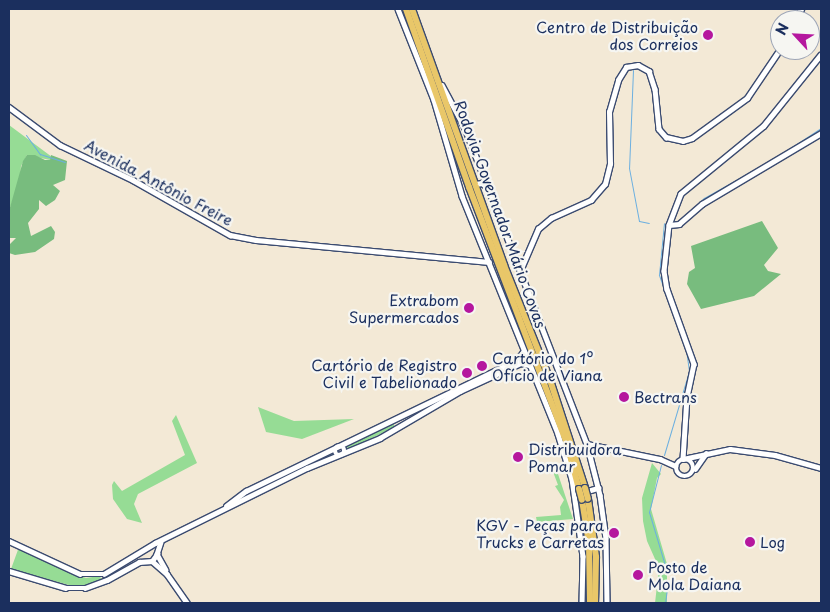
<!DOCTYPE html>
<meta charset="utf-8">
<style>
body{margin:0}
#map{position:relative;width:830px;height:612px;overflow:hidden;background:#f3e9d6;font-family:"Playpen Sans",sans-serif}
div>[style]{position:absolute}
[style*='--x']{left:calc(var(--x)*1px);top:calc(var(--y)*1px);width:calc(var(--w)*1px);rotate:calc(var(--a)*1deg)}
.green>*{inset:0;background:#96dc95;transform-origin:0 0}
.forest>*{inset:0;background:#78bc7e}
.stream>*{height:1px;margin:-0.5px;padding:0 0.5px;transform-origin:0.5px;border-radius:0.5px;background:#6bafe0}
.roads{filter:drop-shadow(1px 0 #3b4b70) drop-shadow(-1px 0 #3b4b70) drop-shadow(0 1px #3b4b70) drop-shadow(0 -1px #3b4b70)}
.tertiary>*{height:4.5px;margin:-2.25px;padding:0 2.25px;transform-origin:2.25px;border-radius:2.25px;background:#fff}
.tertiary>.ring{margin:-2.25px;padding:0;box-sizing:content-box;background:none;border:4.5px solid #fff;border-radius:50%}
.motorway>*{height:6px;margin:-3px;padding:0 3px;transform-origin:3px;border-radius:3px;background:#e9c769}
.bridges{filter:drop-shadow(1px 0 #3b4b70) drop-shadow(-1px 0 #3b4b70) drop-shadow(0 1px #3b4b70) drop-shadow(0 -1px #3b4b70)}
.motorway-bridge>*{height:6px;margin:-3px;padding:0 3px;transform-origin:3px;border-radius:3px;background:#e9c769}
.dots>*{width:14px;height:14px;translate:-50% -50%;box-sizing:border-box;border:2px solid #f6f6f2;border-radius:50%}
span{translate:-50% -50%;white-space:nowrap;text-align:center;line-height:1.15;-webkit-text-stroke:4.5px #f6f6f2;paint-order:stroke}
.poi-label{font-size:15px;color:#1b2f5e}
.right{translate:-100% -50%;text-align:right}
.left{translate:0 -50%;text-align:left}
.street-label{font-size:15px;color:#1b2f5e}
.frame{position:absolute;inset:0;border:10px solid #1b2f5e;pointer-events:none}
.north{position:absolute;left:770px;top:10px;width:50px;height:50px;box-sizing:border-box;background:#f6f6f2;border:1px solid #9ea6b7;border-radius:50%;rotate:295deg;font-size:14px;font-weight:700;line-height:20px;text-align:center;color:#1b2f5e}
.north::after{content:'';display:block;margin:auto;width:18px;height:22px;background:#b5179e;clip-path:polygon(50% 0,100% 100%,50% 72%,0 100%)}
</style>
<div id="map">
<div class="green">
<i style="clip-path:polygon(9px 125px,52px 157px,50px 160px,27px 155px,21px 166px,20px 179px,9px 211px)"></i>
<i style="clip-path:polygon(258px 407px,294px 421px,354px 419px,302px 439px,266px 432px)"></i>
<i style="clip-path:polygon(176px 415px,197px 463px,138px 494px,134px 504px,142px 523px,127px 519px,113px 499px,112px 485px,114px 481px,122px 491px,185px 455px,172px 421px)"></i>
<i style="left:393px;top:423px;width:4px;height:52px;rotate:63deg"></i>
<i style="clip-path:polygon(332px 451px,332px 456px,238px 498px,251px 490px)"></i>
<i style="clip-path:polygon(652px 463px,661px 474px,657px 478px,651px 509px,667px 564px,667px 603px,655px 603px,659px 568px,647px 541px,643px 521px,642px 498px)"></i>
<i style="clip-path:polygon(556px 468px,573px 519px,537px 522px,536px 517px,561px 515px,560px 507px,564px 500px,555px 486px,558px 485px,552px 469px)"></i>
<i style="clip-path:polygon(19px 547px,67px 571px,86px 578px,99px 576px,104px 581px,76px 587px,11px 569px)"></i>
</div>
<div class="forest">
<i style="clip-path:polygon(35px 155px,45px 160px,50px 160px,51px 155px,67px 161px,65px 180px,53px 185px,60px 191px,55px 200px,46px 206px,39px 200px,39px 209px,28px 223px,31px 236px,51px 226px,55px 232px,54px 239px,35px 252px,15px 255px,9px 253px,9px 245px,16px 238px,9px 238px,9px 211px,23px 161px,27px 155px)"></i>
<i style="clip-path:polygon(762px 221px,778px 248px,764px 265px,768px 271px,781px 274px,754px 296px,701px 309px,687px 284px,689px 272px,695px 268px,691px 246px)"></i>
</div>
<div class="stream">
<i style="--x:633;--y:70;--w:98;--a:92.3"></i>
<i style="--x:629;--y:168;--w:54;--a:79.3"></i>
<i style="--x:639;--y:221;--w:10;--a:11"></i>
<i style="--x:26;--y:135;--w:24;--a:54"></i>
<i style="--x:40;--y:154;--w:26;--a:18"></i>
<i style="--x:780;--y:155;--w:49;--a:-33.4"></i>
<i style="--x:683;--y:218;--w:29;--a:-44"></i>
<i style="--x:704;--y:198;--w:76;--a:-29.3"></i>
<i style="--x:664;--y:455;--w:88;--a:-73.4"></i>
<i style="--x:689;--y:371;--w:21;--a:-98"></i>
<i style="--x:686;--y:350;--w:80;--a:-109.8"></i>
<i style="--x:659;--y:275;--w:52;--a:-84.5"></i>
<i style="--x:661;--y:465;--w:49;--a:104.3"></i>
<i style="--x:649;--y:512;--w:63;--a:73.3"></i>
<i style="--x:665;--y:603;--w:14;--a:-82"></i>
</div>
<div class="roads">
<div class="tertiary">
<i style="--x:398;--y:9;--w:98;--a:68.4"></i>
<i style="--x:434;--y:100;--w:100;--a:73.7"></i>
<i style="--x:462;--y:196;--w:257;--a:68"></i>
<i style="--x:558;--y:434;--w:47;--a:72.7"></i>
<i style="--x:572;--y:479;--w:78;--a:81.9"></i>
<i style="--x:583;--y:556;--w:47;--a:91.2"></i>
<i style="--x:795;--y:20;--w:13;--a:-61"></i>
<i style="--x:821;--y:55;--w:91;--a:128.8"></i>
<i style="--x:764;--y:126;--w:107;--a:140.7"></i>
<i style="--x:681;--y:194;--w:33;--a:111"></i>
<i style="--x:669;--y:225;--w:46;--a:96.2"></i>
<i style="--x:664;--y:271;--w:18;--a:81"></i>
<i style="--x:667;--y:289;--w:80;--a:70.2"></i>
<i style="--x:694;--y:364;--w:34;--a:102"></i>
<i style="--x:687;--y:397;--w:62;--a:93.7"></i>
<i style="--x:683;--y:459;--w:48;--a:-12"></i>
<i style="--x:730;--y:449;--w:45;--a:7.6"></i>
<i style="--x:775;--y:455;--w:48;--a:15.8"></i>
<i style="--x:442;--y:85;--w:49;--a:61.9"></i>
<i style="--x:465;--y:128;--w:339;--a:68.9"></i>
<i style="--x:587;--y:444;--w:53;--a:75.7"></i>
<i style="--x:600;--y:495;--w:43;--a:82.1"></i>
<i style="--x:606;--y:538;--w:65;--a:89.1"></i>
<i style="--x:9;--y:107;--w:64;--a:36.7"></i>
<i style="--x:60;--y:145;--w:81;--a:25.6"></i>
<i style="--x:133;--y:180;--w:112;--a:29.6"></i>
<i style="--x:230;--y:235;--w:26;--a:11"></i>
<i style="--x:256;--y:240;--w:234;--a:5.4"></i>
<i style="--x:475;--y:184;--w:7;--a:-8"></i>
<i style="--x:482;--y:183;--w:8;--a:40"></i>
<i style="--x:669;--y:225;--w:10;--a:-6"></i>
<i style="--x:679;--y:224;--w:30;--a:-41"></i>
<i style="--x:702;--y:204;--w:139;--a:-30.8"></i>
<i style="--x:520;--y:271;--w:46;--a:-66.8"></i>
<i style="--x:538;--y:229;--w:17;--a:-40"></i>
<i style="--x:551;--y:218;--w:44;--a:-24.2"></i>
<i style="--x:591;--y:200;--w:21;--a:-49"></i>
<i style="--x:605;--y:184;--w:21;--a:-76"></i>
<i style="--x:610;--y:164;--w:52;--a:-91.1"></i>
<i style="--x:609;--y:112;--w:33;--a:-74"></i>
<i style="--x:618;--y:80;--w:15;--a:-58"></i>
<i style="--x:626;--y:67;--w:12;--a:-9"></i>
<i style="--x:638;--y:65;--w:13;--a:29"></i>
<i style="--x:649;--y:71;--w:19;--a:72"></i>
<i style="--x:655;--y:89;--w:40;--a:84.3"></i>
<i style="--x:659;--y:129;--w:11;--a:49"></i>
<i style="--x:666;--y:137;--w:17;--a:13"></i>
<i style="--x:683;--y:141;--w:9;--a:-18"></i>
<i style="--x:692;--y:138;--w:68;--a:-36"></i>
<i style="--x:747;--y:98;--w:59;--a:-56"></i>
<i style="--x:587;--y:444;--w:75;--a:11.6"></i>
<i style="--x:660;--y:459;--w:17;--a:24"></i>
<i class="ring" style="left:335.5px;top:446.5px;width:4.5px;height:4.5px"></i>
<i class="ring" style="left:676px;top:459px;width:13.5px;height:13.5px"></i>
<i style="--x:695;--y:469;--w:19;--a:-55"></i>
<i style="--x:584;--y:492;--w:15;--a:-16"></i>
<i style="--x:226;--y:506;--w:25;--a:-37"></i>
<i style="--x:246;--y:491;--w:301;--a:-25.8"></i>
<i style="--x:517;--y:360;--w:10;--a:-53"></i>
<i style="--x:9;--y:541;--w:78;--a:24.9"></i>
<i style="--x:80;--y:574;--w:24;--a:0"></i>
<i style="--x:104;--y:574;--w:60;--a:-31.3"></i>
<i style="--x:155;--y:543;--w:169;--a:-26.3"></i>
<i style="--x:307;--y:468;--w:79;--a:-22.3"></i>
<i style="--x:380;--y:438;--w:93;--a:-30.4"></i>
<i style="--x:460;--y:391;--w:67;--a:-24.7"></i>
<i style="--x:521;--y:363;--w:8;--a:14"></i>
<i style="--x:161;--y:542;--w:13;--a:108"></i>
<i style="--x:157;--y:554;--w:18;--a:61"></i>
<i style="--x:152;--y:561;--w:20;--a:41"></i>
<i style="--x:167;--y:574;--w:35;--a:55"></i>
<i style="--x:9;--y:571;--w:59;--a:16.6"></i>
<i style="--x:66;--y:588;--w:19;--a:0"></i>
<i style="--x:85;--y:588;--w:23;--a:-20"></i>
<i style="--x:107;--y:580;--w:37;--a:-29"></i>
<i style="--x:139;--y:562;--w:13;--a:-4"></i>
<i style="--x:152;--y:561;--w:9;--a:-54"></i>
</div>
<div class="motorway">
<i style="--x:406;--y:9;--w:189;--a:70.5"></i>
<i style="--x:469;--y:187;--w:275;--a:69.1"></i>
<i style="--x:567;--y:444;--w:47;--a:75.1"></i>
<i style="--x:412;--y:9;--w:272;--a:70.2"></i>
<i style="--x:504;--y:265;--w:124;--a:68.2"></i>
<i style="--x:550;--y:380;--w:114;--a:72"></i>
<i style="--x:588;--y:499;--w:59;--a:82.1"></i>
<i style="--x:596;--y:557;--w:46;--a:91.2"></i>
<i style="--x:582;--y:500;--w:44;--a:80.8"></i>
<i style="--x:589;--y:543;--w:60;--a:89"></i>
</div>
</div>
<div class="bridges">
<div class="motorway-bridge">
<i style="--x:585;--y:488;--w:11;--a:75"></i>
<i style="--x:579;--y:489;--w:11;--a:75"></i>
</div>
</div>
<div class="dots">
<i style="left:708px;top:35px;background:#b5179e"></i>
<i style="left:469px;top:308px;background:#b5179e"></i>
<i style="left:482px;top:366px;background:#b5179e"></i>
<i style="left:467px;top:373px;background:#b5179e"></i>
<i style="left:624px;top:397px;background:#b5179e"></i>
<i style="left:518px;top:457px;background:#b5179e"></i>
<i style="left:614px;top:533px;background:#b5179e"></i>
<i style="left:750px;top:542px;background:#b5179e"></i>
<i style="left:638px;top:575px;background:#b5179e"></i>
</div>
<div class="poi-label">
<span class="right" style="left:698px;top:35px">Centro de Distribuição<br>dos Correios</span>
<span class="right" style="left:459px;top:308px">Extrabom<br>Supermercados</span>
<span class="left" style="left:492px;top:366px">Cartório do 1º<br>Ofício de Viana</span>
<span class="right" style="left:457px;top:373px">Cartório de Registro<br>Civil e Tabelionado</span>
<span class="left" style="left:634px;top:397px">Bectrans</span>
<span class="left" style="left:528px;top:457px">Distribuidora<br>Pomar</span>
<span class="right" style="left:604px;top:533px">KGV - Peças para<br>Trucks e Carretas</span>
<span class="left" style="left:760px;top:542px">Log</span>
<span class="left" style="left:648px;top:575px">Posto de<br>Mola Daiana</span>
</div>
<div class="street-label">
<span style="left:159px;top:182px;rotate:28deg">Avenida Antônio Freire</span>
<span style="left:501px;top:214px;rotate:70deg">Rodovia Governador Mário Covas</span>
</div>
<div class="frame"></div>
<div class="north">N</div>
</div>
